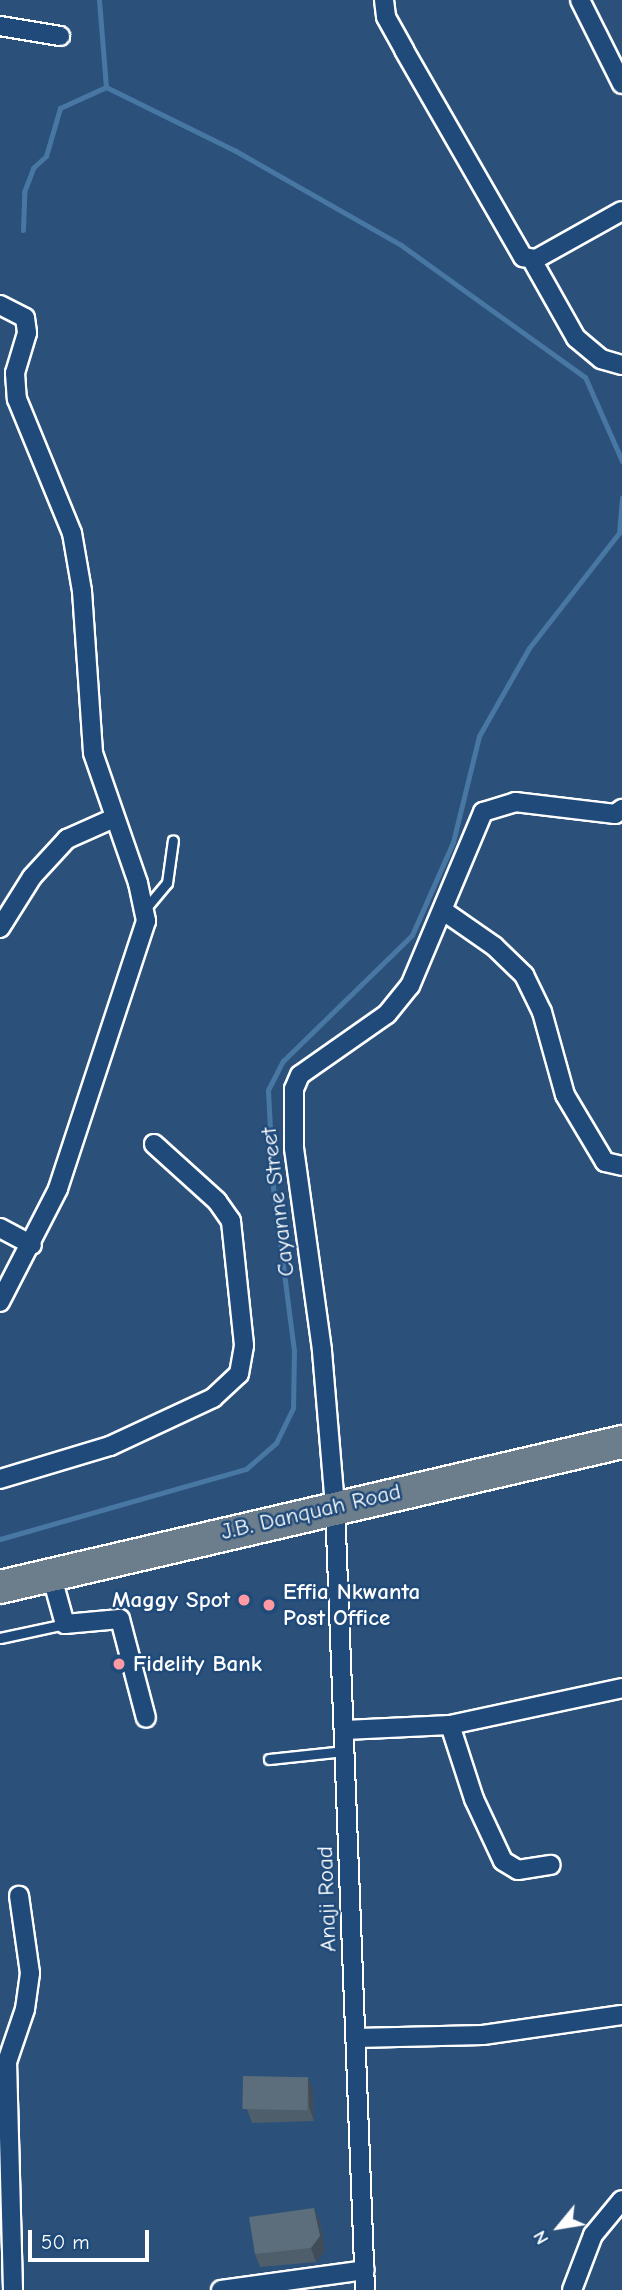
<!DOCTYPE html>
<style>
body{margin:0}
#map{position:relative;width:622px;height:2290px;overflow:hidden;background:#2b517a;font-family:"Comic Neue",sans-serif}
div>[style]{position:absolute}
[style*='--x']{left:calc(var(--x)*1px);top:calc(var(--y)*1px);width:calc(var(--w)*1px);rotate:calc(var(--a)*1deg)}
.stream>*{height:5px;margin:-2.5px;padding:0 2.5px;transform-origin:2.5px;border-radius:2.5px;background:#4877a4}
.roads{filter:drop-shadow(2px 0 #fff) drop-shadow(-2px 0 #fff) drop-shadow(0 2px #fff) drop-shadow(0 -2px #fff)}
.lane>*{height:9px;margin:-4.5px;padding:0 4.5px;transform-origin:4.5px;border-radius:4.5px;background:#1f4a7a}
.street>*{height:18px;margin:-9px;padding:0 9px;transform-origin:9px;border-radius:9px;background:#1f4a7a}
.highway>*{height:32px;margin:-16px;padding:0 16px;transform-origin:16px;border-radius:16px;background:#6c7d8b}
.wall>*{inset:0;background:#4f5e6b}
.shaded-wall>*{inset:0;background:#404c57}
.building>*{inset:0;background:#5c6d7c;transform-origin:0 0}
.dots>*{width:19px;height:19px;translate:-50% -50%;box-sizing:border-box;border:4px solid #1f4a7a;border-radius:50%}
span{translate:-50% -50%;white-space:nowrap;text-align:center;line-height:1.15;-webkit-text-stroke:5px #1f4a7a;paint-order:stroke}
.street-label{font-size:23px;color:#fff}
.poi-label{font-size:23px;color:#fff;font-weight:700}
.left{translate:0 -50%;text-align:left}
.right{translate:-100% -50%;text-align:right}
.north{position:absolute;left:524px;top:2192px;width:70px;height:70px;-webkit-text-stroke:5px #1f4a7a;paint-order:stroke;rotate:240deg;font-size:19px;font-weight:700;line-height:28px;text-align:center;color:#fff}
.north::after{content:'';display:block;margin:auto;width:24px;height:32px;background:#fff;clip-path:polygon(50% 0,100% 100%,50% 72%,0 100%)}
.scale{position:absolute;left:28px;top:2230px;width:121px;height:32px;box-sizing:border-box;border:4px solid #fff;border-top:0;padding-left:9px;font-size:21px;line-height:24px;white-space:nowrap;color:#fff;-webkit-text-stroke:5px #1f4a7a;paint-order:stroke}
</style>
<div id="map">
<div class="stream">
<i style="--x:106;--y:87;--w:143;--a:26.2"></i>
<i style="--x:234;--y:150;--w:192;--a:29.6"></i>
<i style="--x:401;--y:245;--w:226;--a:35.7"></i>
<i style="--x:585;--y:377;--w:92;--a:66.2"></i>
<i style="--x:23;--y:230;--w:38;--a:-88"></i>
<i style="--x:24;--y:192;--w:26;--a:-69"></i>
<i style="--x:33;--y:168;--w:18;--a:-43"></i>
<i style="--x:46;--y:156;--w:50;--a:-73.7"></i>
<i style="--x:60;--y:108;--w:51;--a:-24.5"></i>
<i style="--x:106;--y:87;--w:87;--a:-94.6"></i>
<i style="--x:0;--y:1539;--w:256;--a:-15.9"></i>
<i style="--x:246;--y:1469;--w:40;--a:-41"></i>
<i style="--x:276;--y:1443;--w:39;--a:-64"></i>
<i style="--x:293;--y:1408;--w:57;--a:-89"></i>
<i style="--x:294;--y:1351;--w:166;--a:-97.3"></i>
<i style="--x:273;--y:1186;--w:96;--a:-93"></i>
<i style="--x:268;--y:1090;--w:33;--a:-63"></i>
<i style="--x:283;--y:1061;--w:180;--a:-44.3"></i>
<i style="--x:412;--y:935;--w:102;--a:-66.2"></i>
<i style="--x:453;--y:842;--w:109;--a:-76.2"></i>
<i style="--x:479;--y:736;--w:101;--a:-60.4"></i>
<i style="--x:529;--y:648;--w:146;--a:-52"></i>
<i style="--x:619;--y:533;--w:36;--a:-85"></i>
</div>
<div class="roads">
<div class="lane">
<i style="--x:145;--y:909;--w:34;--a:-50"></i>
<i style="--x:167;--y:883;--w:43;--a:-82.1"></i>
<i style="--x:0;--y:1638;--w:66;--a:-12.2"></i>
<i style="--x:269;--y:1759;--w:76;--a:-6"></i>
</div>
<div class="street">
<i style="--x:384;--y:0;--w:17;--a:83"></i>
<i style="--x:386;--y:17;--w:38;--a:61"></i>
<i style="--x:404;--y:50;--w:239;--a:60.1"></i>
<i style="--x:523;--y:257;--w:13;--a:9"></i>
<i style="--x:536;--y:259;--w:98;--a:-29.2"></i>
<i style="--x:580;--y:0;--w:94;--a:63.4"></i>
<i style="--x:0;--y:26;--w:61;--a:9.5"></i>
<i style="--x:532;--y:260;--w:90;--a:60.6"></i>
<i style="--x:576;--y:338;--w:33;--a:40"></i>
<i style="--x:601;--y:359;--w:22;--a:16"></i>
<i style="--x:0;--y:305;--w:28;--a:27"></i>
<i style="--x:25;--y:318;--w:15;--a:82"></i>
<i style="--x:27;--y:333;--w:42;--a:106.7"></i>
<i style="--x:15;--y:373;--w:26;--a:86"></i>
<i style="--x:17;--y:399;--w:145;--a:67.7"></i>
<i style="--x:72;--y:533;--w:59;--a:80.2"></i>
<i style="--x:82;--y:591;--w:162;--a:86.1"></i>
<i style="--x:93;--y:753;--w:138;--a:70.9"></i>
<i style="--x:138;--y:883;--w:39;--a:78"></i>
<i style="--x:146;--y:921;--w:282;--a:108.2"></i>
<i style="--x:58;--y:1189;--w:127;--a:117.2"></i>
<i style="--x:445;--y:912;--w:60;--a:34.8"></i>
<i style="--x:494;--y:946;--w:42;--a:44"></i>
<i style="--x:524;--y:975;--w:41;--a:64.1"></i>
<i style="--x:542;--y:1012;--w:86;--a:74.5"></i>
<i style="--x:565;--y:1095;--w:78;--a:59.2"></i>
<i style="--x:605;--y:1162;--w:17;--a:13"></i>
<i style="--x:0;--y:928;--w:60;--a:-57.9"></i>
<i style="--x:32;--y:877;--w:52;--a:-47.4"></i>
<i style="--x:67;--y:839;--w:51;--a:-24.1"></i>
<i style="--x:0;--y:1228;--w:36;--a:28"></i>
<i style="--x:0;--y:1479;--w:115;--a:-16.7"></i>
<i style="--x:110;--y:1446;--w:114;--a:-25"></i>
<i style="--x:213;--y:1398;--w:35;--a:-43"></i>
<i style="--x:239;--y:1374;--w:29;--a:-80"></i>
<i style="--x:244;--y:1345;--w:125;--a:-96"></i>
<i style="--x:231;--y:1221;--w:24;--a:-125"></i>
<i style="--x:217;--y:1201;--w:85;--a:-137.9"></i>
<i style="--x:51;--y:1574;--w:52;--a:74.4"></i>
<i style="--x:65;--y:1624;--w:55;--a:-5.2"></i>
<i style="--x:120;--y:1619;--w:102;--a:75.3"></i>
<i style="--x:450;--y:1725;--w:78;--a:72"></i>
<i style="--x:474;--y:1799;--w:68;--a:64.9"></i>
<i style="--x:503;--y:1861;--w:17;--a:31"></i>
<i style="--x:518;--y:1870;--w:33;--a:-9"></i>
<i style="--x:345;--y:1730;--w:105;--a:-2.7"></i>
<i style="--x:450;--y:1725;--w:176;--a:-12.1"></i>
<i style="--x:356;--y:2038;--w:127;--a:-1.4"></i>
<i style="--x:483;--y:2035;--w:140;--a:-8.2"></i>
<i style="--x:13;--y:2290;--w:228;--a:-91.5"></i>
<i style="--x:7;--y:2062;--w:56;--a:-71.2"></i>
<i style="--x:25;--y:2009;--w:36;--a:-82"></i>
<i style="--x:30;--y:1973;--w:78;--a:-98.1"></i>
<i style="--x:221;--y:2290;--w:145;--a:-7.9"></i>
<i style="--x:365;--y:2290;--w:785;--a:-92.19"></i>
<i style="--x:335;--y:1506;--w:157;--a:-94.8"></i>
<i style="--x:322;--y:1350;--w:204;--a:-97.9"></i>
<i style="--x:294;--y:1148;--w:59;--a:-90"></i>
<i style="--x:294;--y:1089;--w:15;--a:-67"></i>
<i style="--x:300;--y:1075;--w:106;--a:-35"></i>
<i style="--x:387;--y:1014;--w:36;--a:-51"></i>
<i style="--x:410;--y:986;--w:189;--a:-67.2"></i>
<i style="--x:483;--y:812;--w:34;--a:-17"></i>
<i style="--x:515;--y:802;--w:101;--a:6.8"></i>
<i style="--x:615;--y:814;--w:9;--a:-36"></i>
<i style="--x:572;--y:2290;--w:59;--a:-69.1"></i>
<i style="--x:593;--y:2235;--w:45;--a:-50.4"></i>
</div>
<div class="highway">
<i style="--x:0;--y:1587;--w:639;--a:-13.12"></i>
</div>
</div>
<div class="wall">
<i style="clip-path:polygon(308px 2077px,313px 2091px,314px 2121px,252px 2123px,247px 2109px)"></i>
<i style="clip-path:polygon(314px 2208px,320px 2222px,325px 2250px,316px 2262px,260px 2267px,255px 2254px)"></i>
</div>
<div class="shaded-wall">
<i style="clip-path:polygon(308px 2077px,313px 2091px,314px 2121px,309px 2107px)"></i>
<i style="clip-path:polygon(314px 2208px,320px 2222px,325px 2250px,316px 2262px,311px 2248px)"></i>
</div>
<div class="building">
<i style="left:243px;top:2076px;width:65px;height:33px;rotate:1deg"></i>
<i style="clip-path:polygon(314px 2208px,320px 2236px,311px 2248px,255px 2254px,249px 2217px)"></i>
</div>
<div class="dots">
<i style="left:244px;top:1600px;background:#ff9aa2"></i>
<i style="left:269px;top:1605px;background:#ff9aa2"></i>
<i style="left:119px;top:1664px;background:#ff9aa2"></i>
</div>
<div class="street-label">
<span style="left:278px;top:1202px;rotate:-97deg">Cayanne Street</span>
<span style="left:311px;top:1512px;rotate:-13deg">J.B. Danquah Road</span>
<span style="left:327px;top:1899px;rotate:-92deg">Anaji Road</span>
</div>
<div class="poi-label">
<span class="left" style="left:283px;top:1605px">Effia Nkwanta<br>Post Office</span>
<span class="right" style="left:230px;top:1600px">Maggy Spot</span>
<span class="left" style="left:133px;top:1664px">Fidelity Bank</span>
</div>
<div class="north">N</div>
<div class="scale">50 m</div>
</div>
